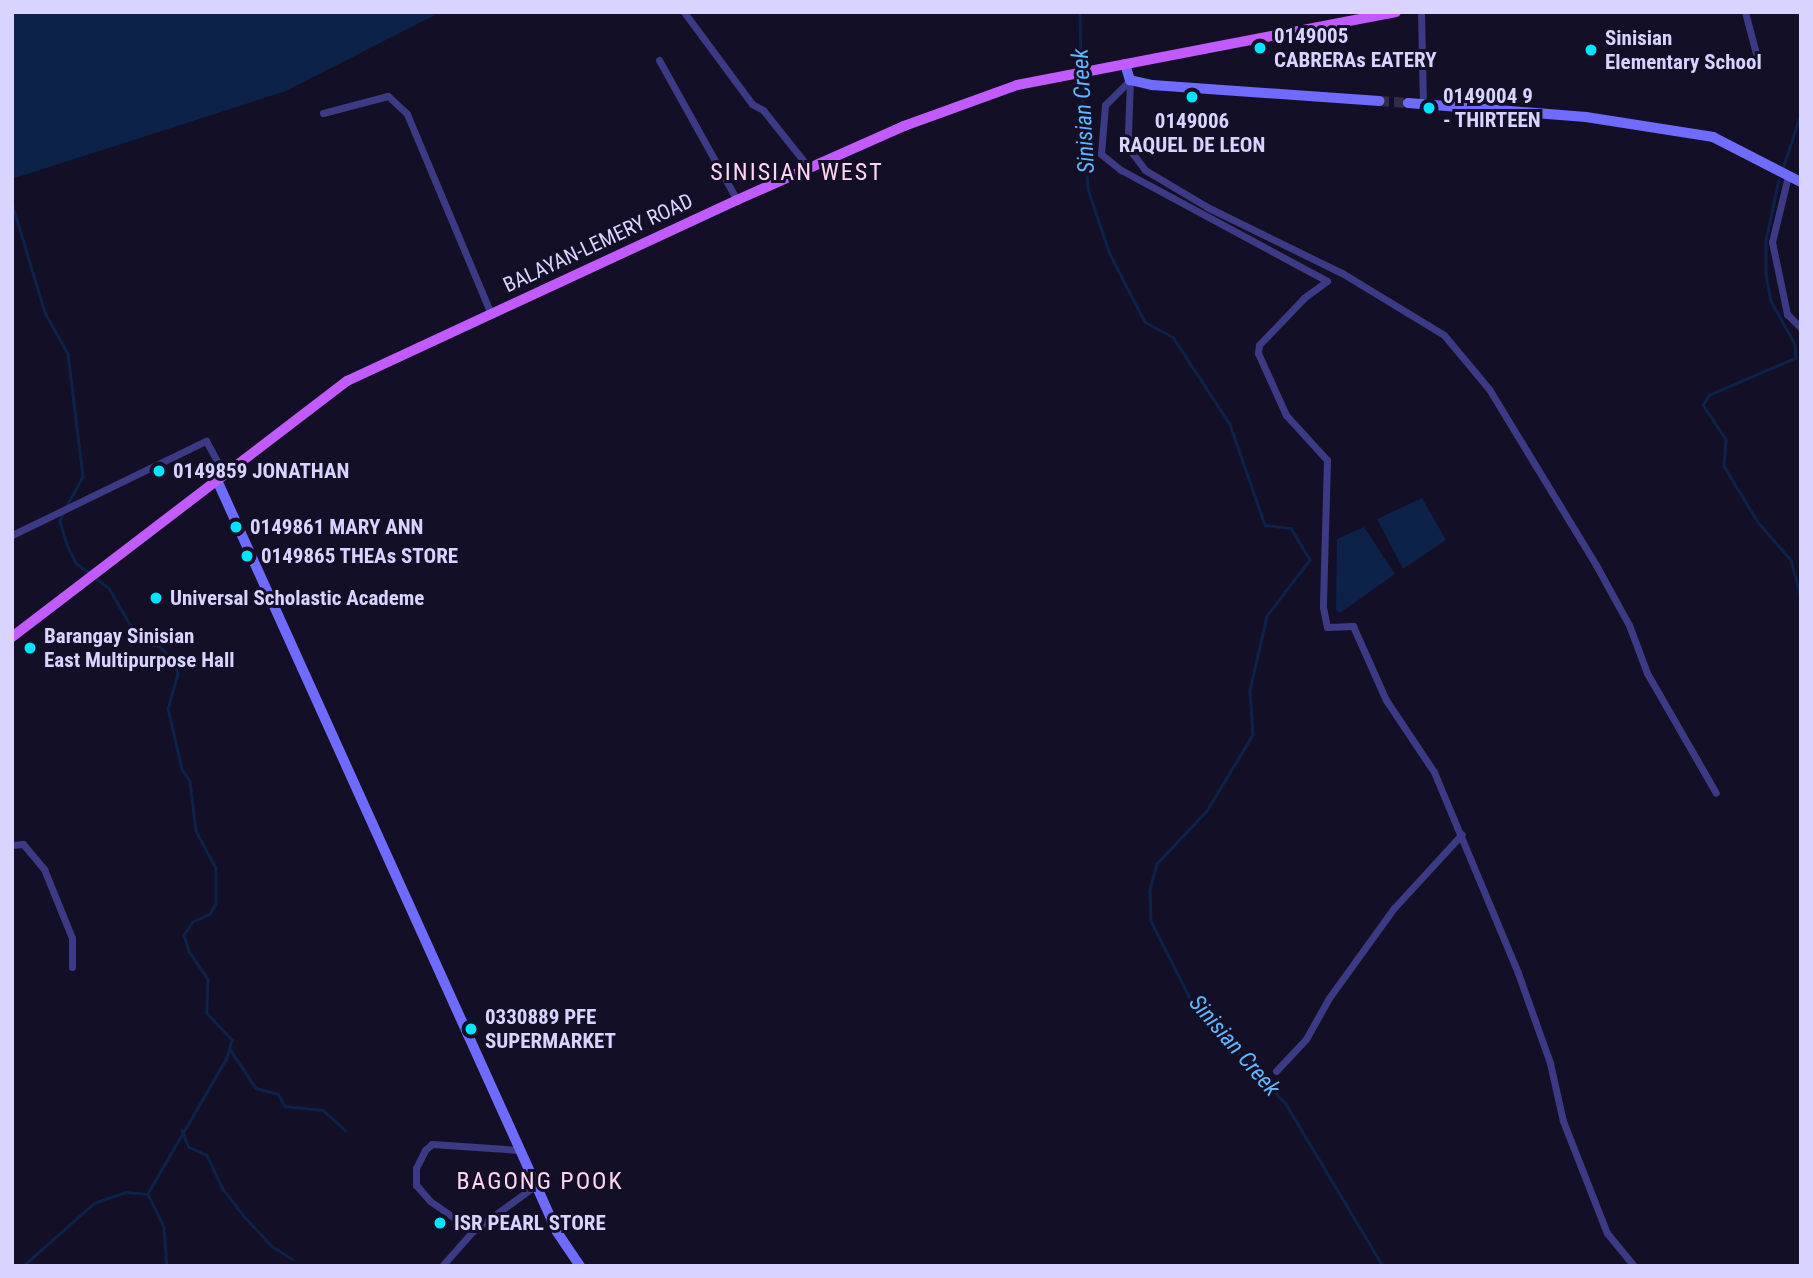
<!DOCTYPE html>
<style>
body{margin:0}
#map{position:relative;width:1813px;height:1278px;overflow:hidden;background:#130f26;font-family:"Roboto Condensed",sans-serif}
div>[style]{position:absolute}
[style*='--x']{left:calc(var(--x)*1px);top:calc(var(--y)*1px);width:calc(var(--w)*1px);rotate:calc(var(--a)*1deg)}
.water>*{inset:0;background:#0c2248}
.stream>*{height:2.5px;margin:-1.25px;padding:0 1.25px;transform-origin:1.25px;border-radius:1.25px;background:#0c2248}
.secondary-tunnel>*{height:10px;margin-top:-5px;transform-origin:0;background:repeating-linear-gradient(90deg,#312d47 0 10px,transparent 0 15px)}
.street>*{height:7px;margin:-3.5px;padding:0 3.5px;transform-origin:3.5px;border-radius:3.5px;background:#3d3a85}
.secondary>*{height:10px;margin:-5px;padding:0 5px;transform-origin:5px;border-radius:5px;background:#6f6bff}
.primary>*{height:10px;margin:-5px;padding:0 5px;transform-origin:5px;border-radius:5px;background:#c25bff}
.dots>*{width:19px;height:19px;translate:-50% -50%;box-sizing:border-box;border:4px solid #130f26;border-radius:50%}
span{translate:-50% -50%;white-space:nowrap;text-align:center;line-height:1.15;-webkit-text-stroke:6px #130f26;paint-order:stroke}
.poi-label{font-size:21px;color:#d9d4ff;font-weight:700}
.left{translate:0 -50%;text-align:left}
.street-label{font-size:21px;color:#d9d4ff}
.water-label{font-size:23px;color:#62b6ff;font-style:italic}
.quarter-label{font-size:24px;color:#ffd6f0;letter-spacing:2px}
.frame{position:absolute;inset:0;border:14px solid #d9d4ff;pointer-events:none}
</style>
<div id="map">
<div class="water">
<i style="clip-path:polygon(12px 12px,441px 12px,286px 91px,12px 179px)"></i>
<i style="clip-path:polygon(1422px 498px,1446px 540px,1403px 569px,1377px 519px)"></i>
<i style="clip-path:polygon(1364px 527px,1395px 574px,1340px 613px,1336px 610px,1337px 539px)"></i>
</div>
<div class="stream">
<i style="--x:1080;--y:12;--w:59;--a:89"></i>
<i style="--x:1081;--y:77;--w:112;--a:86.4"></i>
<i style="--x:1088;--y:189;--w:69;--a:71.3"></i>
<i style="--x:1110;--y:254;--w:76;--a:62.8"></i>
<i style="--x:1145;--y:322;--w:32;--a:28"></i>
<i style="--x:1173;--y:337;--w:104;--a:56.8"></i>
<i style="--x:1230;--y:424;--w:107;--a:70.9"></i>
<i style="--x:1265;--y:525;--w:26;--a:7"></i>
<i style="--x:1291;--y:528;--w:37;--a:59"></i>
<i style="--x:1310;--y:560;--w:71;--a:127.5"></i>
<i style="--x:1267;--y:616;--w:76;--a:102.9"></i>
<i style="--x:1250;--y:690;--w:45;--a:86.2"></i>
<i style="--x:1253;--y:735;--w:89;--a:121.2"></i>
<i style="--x:1207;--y:811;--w:73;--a:133.3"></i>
<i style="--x:1157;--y:864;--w:27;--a:105"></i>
<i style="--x:1150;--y:890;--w:31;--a:88"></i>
<i style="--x:1151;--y:921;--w:93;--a:63.2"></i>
<i style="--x:1193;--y:1004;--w:137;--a:47.1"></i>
<i style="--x:1286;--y:1104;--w:189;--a:59.1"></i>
<i style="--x:1783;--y:167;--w:57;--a:-71.6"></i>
<i style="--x:1779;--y:180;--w:61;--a:102.2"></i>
<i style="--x:1766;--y:240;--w:33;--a:90"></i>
<i style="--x:1766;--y:273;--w:28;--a:80"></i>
<i style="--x:1771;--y:301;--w:49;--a:60.8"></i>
<i style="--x:1795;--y:344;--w:14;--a:86"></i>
<i style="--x:1796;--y:358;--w:94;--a:156.7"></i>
<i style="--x:1710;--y:395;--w:12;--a:125"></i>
<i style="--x:1703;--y:405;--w:41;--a:55.9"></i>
<i style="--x:1726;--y:439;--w:27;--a:94"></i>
<i style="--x:1724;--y:466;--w:66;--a:58.7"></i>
<i style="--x:1758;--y:522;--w:50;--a:49"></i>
<i style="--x:1791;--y:560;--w:39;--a:75"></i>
<i style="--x:12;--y:203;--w:114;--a:73.2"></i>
<i style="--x:45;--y:312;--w:48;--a:61.3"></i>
<i style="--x:68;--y:354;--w:124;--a:83"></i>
<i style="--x:83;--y:477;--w:33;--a:119"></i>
<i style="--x:64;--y:512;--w:10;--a:114"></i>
<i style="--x:60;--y:521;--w:27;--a:73"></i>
<i style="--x:68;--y:547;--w:18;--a:63"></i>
<i style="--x:76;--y:563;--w:19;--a:36"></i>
<i style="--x:96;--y:578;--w:16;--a:38"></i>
<i style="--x:109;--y:588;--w:60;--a:60"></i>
<i style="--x:139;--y:640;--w:22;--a:18"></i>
<i style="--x:160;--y:647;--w:19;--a:43"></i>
<i style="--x:174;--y:660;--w:15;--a:74"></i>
<i style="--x:178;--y:674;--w:35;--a:106"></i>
<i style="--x:168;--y:708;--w:63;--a:77.1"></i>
<i style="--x:182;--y:769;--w:14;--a:56"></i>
<i style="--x:190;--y:781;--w:50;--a:83.2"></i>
<i style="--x:196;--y:831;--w:42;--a:61.6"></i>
<i style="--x:216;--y:868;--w:36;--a:90"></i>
<i style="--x:216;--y:904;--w:12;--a:121"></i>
<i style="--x:210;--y:914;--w:19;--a:155"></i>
<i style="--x:193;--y:922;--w:16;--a:125"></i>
<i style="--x:184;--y:935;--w:17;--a:73"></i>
<i style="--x:189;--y:951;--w:34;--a:56"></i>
<i style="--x:208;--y:979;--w:34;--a:92"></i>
<i style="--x:207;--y:1013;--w:37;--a:47"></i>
<i style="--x:232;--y:1040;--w:19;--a:106"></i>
<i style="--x:227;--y:1058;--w:157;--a:120.2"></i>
<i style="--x:148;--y:1194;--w:37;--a:64"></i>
<i style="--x:164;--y:1227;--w:39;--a:86"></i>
<i style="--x:230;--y:1049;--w:47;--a:56.3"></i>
<i style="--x:256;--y:1088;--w:23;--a:15"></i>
<i style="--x:278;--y:1094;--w:14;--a:60"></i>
<i style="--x:285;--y:1106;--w:38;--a:6"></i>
<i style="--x:323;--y:1110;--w:30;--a:42"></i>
<i style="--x:182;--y:1130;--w:18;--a:68"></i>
<i style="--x:189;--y:1147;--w:20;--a:24"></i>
<i style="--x:207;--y:1155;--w:38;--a:65"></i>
<i style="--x:223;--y:1189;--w:33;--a:52"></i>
<i style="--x:243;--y:1215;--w:42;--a:46.9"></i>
<i style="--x:272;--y:1246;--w:24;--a:33"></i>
<i style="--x:23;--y:1266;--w:95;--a:-41.6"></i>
<i style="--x:94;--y:1203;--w:34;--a:-19"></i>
<i style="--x:126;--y:1192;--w:21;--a:5"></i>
</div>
<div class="secondary-tunnel">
<i style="--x:1379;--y:101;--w:29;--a:4"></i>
</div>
<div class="street">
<i style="--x:684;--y:12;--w:114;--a:53.5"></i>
<i style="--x:752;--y:104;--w:13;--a:29"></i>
<i style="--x:763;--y:110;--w:75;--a:51.5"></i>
<i style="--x:1421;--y:12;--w:92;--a:88.8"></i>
<i style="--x:1745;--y:12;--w:47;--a:75.1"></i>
<i style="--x:659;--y:60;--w:160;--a:60.9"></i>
<i style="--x:1130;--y:80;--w:35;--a:135"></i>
<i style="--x:1105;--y:105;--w:49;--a:94.7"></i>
<i style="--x:1101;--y:154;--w:26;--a:39"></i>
<i style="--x:1121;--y:170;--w:234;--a:28.3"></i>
<i style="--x:1327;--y:281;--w:29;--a:144"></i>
<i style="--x:1304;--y:298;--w:65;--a:133.8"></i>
<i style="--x:1259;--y:345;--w:8;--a:97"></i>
<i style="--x:1258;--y:353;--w:68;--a:65.7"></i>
<i style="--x:1286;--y:415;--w:61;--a:47.7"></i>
<i style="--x:1327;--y:460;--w:147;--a:91.6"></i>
<i style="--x:1323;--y:607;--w:20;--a:79"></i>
<i style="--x:1327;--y:627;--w:26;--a:-2"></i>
<i style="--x:1353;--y:626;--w:81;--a:66"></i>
<i style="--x:1386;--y:700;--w:87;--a:56.3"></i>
<i style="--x:1434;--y:772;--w:218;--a:67.3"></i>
<i style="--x:1518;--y:973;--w:96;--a:70.4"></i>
<i style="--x:1550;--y:1063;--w:59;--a:77.4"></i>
<i style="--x:1563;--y:1121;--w:120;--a:68.6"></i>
<i style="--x:1607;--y:1233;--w:43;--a:50.7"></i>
<i style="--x:1130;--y:80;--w:54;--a:92.1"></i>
<i style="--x:1128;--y:134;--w:21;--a:76"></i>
<i style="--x:1133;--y:154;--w:20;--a:53"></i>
<i style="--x:1145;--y:170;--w:72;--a:30.8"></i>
<i style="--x:1207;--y:207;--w:150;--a:26.1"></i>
<i style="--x:1342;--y:273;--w:119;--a:31.3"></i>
<i style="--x:1444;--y:335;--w:70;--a:50.2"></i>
<i style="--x:1489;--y:389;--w:206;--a:58.7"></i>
<i style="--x:1596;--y:565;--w:68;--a:61.2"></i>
<i style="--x:1629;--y:625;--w:51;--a:69.4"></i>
<i style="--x:1647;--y:673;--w:138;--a:60.1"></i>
<i style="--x:323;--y:113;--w:67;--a:-14.7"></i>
<i style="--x:388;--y:96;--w:26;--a:43"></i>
<i style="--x:407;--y:114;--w:217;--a:67.2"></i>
<i style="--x:1788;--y:176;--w:68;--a:103.6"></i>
<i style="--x:1772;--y:242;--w:74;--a:78.2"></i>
<i style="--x:1787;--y:314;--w:20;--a:45"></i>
<i style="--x:12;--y:535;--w:216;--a:-25.9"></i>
<i style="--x:206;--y:441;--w:35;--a:61"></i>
<i style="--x:12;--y:845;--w:11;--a:-5"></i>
<i style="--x:23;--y:844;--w:33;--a:50"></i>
<i style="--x:44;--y:869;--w:74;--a:67.9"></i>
<i style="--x:72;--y:938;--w:29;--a:90"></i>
<i style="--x:1276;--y:1071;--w:44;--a:-46.8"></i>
<i style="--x:1306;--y:1039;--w:47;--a:-60.7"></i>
<i style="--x:1329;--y:998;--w:111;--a:-54.2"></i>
<i style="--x:1394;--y:908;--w:100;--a:-47.4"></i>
<i style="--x:473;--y:1231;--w:78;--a:-36.1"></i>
<i style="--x:442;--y:1266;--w:47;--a:-48.5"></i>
<i style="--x:473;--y:1231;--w:52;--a:-145.1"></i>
<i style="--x:430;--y:1201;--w:21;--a:-131"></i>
<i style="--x:416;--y:1185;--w:17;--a:-90"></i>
<i style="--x:416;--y:1168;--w:20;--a:-63"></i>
<i style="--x:425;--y:1150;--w:9;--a:-41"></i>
<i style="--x:432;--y:1144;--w:87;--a:3.9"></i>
</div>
<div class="secondary">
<i style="--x:1125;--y:64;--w:17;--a:73"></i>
<i style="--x:1130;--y:80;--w:23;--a:13"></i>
<i style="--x:1152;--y:85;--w:228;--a:4"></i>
<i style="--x:1408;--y:103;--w:179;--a:4.5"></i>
<i style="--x:1586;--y:117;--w:129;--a:8.9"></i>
<i style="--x:1713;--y:137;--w:99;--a:27.1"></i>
<i style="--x:216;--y:478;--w:776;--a:65.65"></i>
<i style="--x:536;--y:1185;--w:51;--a:65.9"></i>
<i style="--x:557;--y:1232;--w:41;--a:55.9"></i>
</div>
<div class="primary">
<i style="--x:12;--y:637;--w:422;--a:-37.4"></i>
<i style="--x:347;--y:381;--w:430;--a:-24.9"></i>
<i style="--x:737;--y:200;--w:183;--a:-23.9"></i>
<i style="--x:904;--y:126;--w:120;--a:-19.9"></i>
<i style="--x:1017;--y:85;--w:386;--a:-10.9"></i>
</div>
<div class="dots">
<i style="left:1260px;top:48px;background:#00e5ff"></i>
<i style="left:1591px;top:50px;background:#00e5ff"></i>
<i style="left:1192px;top:97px;background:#00e5ff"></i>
<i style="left:1429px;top:108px;background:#00e5ff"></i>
<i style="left:159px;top:471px;background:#00e5ff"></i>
<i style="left:236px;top:527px;background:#00e5ff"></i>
<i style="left:247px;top:556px;background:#00e5ff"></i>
<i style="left:156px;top:598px;background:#00e5ff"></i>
<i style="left:30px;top:648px;background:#00e5ff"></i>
<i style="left:471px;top:1029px;background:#00e5ff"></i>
<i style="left:440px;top:1223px;background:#00e5ff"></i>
</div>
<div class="poi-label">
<span class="left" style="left:1274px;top:48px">0149005<br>CABRERAs EATERY</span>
<span class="left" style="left:1605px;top:50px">Sinisian<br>Elementary School</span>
<span class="left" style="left:1443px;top:108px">0149004 9<br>- THIRTEEN</span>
<span style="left:1192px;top:133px">0149006<br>RAQUEL DE LEON</span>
<span class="left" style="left:173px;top:471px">0149859 JONATHAN</span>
<span class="left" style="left:250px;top:527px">0149861 MARY ANN</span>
<span class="left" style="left:261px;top:556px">0149865 THEAs STORE</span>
<span class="left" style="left:170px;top:598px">Universal Scholastic Academe</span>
<span class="left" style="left:44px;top:648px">Barangay Sinisian<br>East Multipurpose Hall</span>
<span class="left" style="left:485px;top:1029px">0330889 PFE<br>SUPERMARKET</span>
<span class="left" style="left:454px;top:1223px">ISR PEARL STORE</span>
</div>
<div class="street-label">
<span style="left:598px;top:243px;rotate:-25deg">BALAYAN-LEMERY ROAD</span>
</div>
<div class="water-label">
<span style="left:1084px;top:111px;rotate:-93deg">Sinisian Creek</span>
<span style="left:1234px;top:1046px;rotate:49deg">Sinisian Creek</span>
</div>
<div class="quarter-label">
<span style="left:797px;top:173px">SINISIAN WEST</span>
<span style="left:540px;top:1182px">BAGONG POOK</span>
</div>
<div class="frame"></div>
</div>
